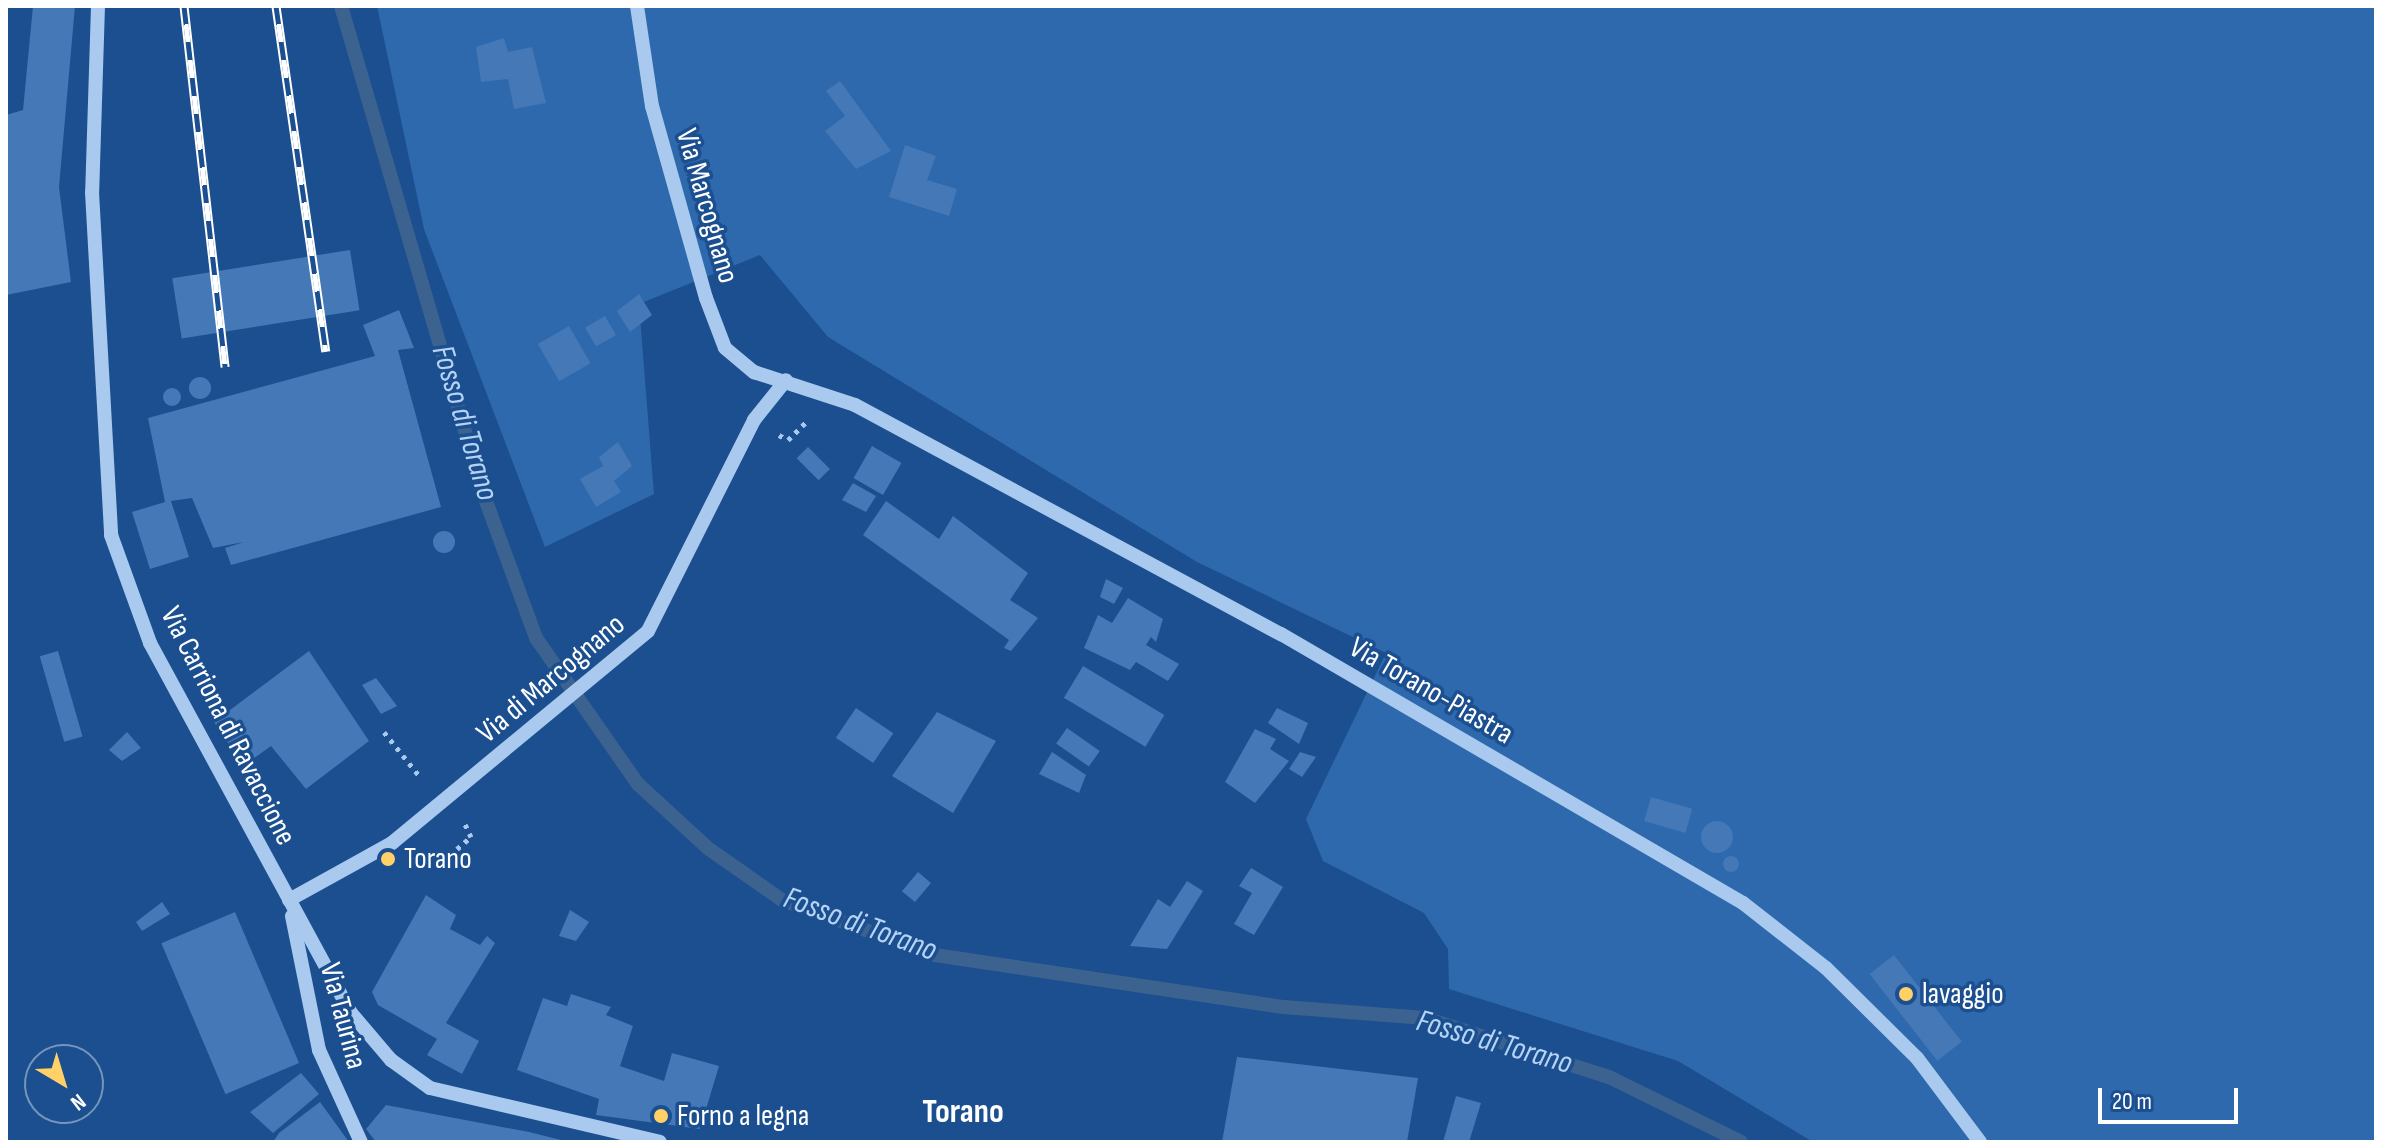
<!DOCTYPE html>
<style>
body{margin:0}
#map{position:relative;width:2382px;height:1148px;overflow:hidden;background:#1b4f8f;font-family:"Sofia Sans Condensed",sans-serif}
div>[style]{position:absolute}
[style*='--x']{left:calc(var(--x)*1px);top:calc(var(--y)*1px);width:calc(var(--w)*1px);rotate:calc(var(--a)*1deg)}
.green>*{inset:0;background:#2e69ad}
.stream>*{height:14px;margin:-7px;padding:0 7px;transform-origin:7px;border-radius:7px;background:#3c6290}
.building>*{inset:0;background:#4478b7;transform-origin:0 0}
.round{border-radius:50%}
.path>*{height:5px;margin-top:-2.5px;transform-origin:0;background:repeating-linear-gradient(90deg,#a9c9ee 0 4px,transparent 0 10px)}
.minor>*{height:14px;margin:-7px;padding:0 7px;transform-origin:7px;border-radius:7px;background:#a9c9ee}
.rail>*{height:9px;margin-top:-4.5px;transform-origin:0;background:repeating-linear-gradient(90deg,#1b4f8f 0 18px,#fff 0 36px);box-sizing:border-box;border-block:2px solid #fff}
.dots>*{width:22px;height:22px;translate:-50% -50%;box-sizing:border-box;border:4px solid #1b4f8f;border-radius:50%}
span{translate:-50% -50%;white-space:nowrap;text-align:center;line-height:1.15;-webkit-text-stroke:7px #1b4f8f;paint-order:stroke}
.street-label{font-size:30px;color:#fff}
.poi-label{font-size:30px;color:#fff}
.left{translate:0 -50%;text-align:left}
.water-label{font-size:32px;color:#b5d3f5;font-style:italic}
.quarter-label{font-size:34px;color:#fff;font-weight:700}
.frame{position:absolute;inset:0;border:8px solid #fff;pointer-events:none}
.north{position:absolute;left:24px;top:1044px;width:80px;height:80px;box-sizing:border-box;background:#1b4f8f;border:2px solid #7695bc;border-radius:50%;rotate:142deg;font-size:22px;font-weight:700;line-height:32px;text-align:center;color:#fff}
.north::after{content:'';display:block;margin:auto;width:28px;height:36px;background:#ffd166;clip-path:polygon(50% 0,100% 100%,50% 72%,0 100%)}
.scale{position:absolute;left:2098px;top:1088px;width:140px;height:36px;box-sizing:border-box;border:4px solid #fff;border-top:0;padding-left:10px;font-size:24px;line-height:28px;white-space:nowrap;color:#fff;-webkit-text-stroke:6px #1b4f8f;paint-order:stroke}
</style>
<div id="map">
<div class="green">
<i style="clip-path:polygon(377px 6px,2376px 6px,2376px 1142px,1813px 1142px,1678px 1061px,1449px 989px,1448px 949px,1424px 913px,1323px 861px,1306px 819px,1386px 653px,1197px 562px,828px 337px,760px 255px,639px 304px,654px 494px,545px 547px,424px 229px)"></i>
</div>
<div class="stream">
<i style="--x:341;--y:6;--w:507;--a:73.74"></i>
<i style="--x:483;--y:493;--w:154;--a:69.9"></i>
<i style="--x:536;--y:638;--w:178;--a:55.1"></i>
<i style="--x:638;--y:784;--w:96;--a:42.5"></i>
<i style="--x:709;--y:849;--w:89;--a:34.9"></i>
<i style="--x:782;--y:900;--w:163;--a:19.8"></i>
<i style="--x:935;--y:955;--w:353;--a:8.5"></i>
<i style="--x:1284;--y:1007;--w:141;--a:4.5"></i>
<i style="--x:1425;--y:1018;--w:193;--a:17.8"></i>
<i style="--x:1609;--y:1077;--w:147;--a:26.2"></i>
</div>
<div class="building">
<i style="clip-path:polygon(33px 6px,75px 6px,59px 187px,71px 282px,6px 295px,6px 115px,23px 110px)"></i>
<i style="clip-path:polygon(504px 38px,508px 52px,532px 47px,546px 103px,514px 109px,508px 79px,481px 82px,476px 47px)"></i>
<i style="clip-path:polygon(840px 81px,891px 151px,856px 169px,825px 131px,845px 116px,826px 91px)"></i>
<i style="clip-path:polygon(905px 145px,936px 156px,927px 180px,957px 189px,949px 216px,889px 197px)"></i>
<i style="left:350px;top:250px;width:61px;height:180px;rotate:81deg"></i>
<i style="clip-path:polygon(639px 294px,652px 315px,630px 332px,617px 311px)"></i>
<i style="clip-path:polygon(399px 310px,414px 348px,398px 350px,441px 507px,231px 565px,225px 548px,244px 542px,213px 548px,192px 498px,171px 501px,189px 557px,150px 569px,132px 512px,165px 502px,148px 418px,375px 356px,363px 325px)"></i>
<i style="left:605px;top:316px;width:22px;height:23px;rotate:60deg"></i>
<i style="left:569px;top:326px;width:43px;height:36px;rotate:60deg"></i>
<i class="round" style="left:189px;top:377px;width:22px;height:22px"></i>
<i class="round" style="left:163px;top:388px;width:18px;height:18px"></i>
<i style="clip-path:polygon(618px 442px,632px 466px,614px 481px,621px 492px,596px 507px,580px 479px,603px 466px,599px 457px)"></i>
<i style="left:872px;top:446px;width:34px;height:37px;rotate:30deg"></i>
<i style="left:808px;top:447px;width:31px;height:16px;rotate:45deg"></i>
<i style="clip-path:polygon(853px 483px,876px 496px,866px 512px,842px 500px)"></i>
<i style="clip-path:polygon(886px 501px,939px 539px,953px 516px,1028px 573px,1010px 600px,1038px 618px,1011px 651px,1004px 648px,1009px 640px,863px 535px)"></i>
<i class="round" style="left:433px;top:531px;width:22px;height:22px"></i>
<i style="clip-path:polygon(1106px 579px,1123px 588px,1114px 604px,1100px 597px)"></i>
<i style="clip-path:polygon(1128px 598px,1163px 619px,1156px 642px,1151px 637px,1146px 645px,1179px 664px,1168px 681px,1136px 662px,1130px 670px,1084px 648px,1098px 615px,1112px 623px)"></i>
<i style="left:58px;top:651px;width:89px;height:19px;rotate:74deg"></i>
<i style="clip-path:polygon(309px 651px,369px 741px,306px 789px,271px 746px,243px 766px,214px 722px)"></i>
<i style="left:1083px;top:666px;width:95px;height:37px;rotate:31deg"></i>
<i style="clip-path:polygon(376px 678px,397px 706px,381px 714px,362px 685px)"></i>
<i style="left:856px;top:708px;width:45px;height:36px;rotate:34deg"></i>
<i style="clip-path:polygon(1277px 708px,1308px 723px,1299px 744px,1268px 723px)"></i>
<i style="clip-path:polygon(937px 712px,996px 741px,953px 813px,892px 776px)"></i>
<i style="left:1067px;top:728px;width:40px;height:19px;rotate:35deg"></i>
<i style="clip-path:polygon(1255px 729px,1276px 739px,1270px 749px,1289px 761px,1255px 803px,1225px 782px)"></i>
<i style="clip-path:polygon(127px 732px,141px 748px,122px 761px,109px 750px)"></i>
<i style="clip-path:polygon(1052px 752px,1086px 775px,1079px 793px,1039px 774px)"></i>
<i style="clip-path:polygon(1300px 752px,1316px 757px,1302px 777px,1289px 769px)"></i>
<i style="left:1651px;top:797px;width:43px;height:25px;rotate:16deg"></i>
<i class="round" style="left:1701px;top:821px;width:32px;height:32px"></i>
<i class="round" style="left:1723px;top:856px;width:16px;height:16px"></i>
<i style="clip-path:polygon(1251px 868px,1283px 887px,1254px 935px,1234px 924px,1252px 893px,1239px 886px)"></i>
<i style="left:918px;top:872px;width:17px;height:25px;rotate:40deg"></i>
<i style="clip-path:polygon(1187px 881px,1203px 891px,1167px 949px,1130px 946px,1158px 899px,1170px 907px)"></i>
<i style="clip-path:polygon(426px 895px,456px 915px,450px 929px,480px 945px,487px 936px,495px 943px,446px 1023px,479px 1041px,462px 1074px,427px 1055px,437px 1039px,378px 1005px,372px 992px)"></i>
<i style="clip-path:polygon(162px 902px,170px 914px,142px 931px,136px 922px)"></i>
<i style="clip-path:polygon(570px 910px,589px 922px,576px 941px,559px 936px)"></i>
<i style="left:235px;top:912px;width:164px;height:80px;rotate:67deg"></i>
<i style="left:1894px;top:955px;width:110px;height:31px;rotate:52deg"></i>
<i style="clip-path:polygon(571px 994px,611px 1007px,606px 1015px,633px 1026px,620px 1066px,664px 1081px,672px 1053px,719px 1066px,700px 1129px,596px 1115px,599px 1099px,517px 1070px,543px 998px,567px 1006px)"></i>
<i style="clip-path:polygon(1237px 1057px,1418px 1078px,1407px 1142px,1222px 1142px)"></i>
<i style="clip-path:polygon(301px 1073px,319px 1094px,273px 1133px,250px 1112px)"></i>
<i style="clip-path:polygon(1456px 1096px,1481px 1103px,1469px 1142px,1443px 1142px)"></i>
<i style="clip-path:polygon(320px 1102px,349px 1142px,273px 1142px,279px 1133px)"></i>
<i style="clip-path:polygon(386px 1105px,529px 1132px,569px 1142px,376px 1142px,366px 1129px)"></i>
</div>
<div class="path">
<i style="--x:779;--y:435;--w:10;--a:29"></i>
<i style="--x:788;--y:440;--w:27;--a:-45"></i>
<i style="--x:384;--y:732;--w:59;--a:51.2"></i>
<i style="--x:457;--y:849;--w:18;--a:-41"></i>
<i style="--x:471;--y:837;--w:14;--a:-115"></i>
</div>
<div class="minor">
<i style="--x:98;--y:6;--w:186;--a:91.8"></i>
<i style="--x:92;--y:192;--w:344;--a:86.8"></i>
<i style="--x:111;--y:535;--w:115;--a:70.1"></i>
<i style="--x:150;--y:643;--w:421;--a:61.5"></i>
<i style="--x:351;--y:1013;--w:62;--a:49.6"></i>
<i style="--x:391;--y:1060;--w:48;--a:35.7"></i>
<i style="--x:430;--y:1088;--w:236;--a:13.2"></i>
<i style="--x:637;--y:6;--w:101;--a:81.5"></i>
<i style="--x:652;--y:106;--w:199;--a:74.3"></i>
<i style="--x:706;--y:298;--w:53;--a:69.2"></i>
<i style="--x:725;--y:348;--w:38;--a:40"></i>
<i style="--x:754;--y:372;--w:106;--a:18.1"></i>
<i style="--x:855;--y:405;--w:484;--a:28.3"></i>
<i style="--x:1281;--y:634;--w:535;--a:30.21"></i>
<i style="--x:1743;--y:903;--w:105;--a:38.1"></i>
<i style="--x:1826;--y:968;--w:128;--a:44.7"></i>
<i style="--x:1917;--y:1058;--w:105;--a:53.1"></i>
<i style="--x:289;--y:900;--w:118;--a:-29"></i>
<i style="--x:392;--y:843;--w:332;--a:-39.6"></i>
<i style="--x:648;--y:631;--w:236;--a:-63.3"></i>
<i style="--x:754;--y:420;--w:51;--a:-51.3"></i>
<i style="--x:292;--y:916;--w:137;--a:78.6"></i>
<i style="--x:319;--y:1050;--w:101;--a:65.5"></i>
</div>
<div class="rail">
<i style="--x:184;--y:6;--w:363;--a:83.5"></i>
<i style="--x:276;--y:6;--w:349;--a:81.8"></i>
</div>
<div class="dots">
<i style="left:388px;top:859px;background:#ffd166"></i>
<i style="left:1906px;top:994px;background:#ffd166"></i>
<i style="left:661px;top:1116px;background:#ffd166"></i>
</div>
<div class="street-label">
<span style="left:707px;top:206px;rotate:74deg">Via Marcognano</span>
<span style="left:551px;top:679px;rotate:-40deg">Via di Marcognano</span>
<span style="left:1431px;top:691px;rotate:30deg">Via Torano-Piastra</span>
<span style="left:228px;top:726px;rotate:63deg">Via Carriona di Ravaccione</span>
<span style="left:343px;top:1016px;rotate:75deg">Via Taurina</span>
</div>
<div class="poi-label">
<span class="left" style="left:404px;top:859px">Torano</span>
<span class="left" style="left:1922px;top:994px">lavaggio</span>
<span class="left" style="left:677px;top:1116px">Forno a legna</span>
</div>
<div class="water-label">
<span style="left:464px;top:423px;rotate:73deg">Fosso di Torano</span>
<span style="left:860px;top:925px;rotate:20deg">Fosso di Torano</span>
<span style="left:1494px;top:1043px;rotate:16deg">Fosso di Torano</span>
</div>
<div class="quarter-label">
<span style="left:963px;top:1112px">Torano</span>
</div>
<div class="frame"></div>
<div class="north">N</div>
<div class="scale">20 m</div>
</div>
